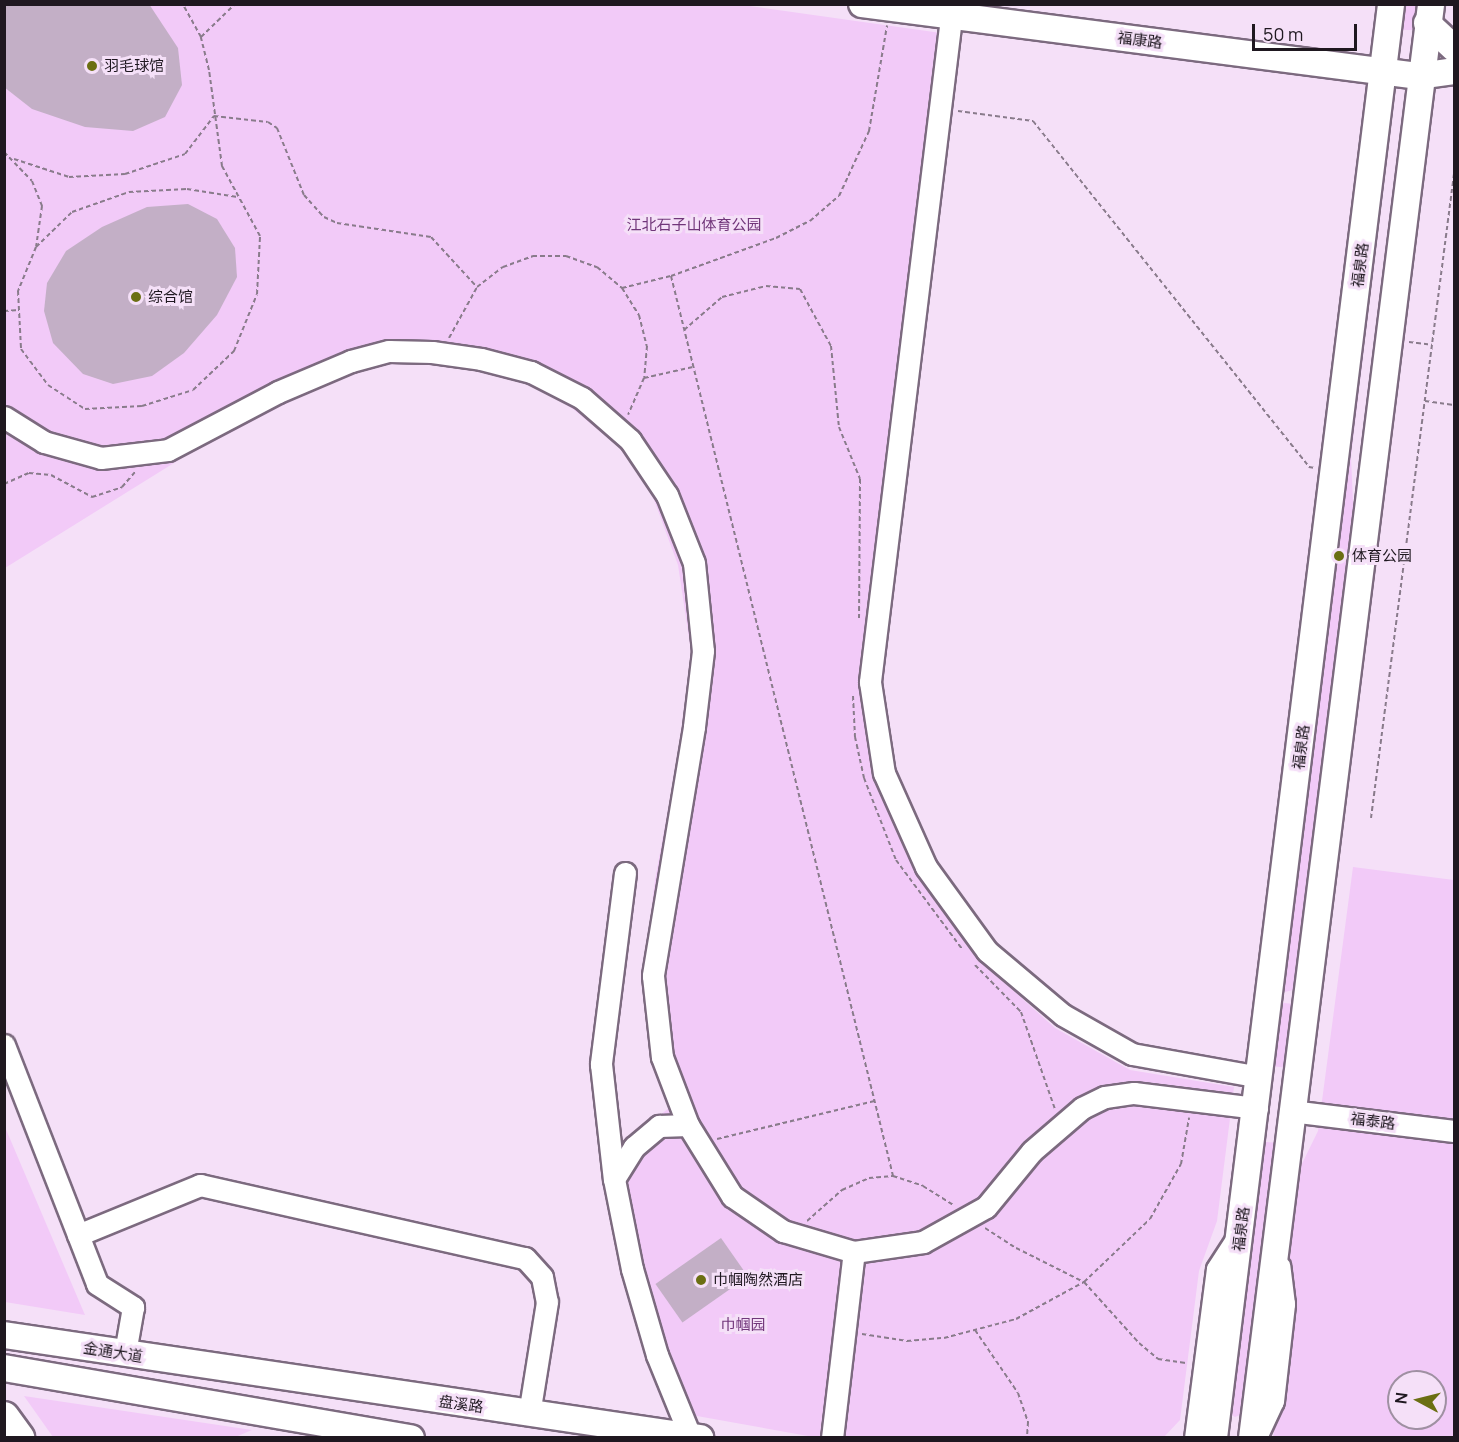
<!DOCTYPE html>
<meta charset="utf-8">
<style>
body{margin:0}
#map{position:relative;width:1459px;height:1442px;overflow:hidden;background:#f5e0f8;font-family:Manrope,"Noto Sans SC",sans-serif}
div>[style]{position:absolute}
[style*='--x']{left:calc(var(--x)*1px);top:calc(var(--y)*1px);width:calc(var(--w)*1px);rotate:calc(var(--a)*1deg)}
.green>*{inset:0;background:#f2caf8;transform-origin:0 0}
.building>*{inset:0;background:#c3afc6;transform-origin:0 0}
.path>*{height:2px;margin-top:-1px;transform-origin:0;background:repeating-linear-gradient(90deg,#897b8b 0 4.5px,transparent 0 7.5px)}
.roads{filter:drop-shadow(2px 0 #7c6a7f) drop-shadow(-2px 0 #7c6a7f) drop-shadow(0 2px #7c6a7f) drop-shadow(0 -2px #7c6a7f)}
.minor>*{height:21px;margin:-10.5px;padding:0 10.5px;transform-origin:10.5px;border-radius:10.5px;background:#fff}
.major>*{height:26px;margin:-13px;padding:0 13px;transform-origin:13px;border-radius:13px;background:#fff}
.highway>*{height:30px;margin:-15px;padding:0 15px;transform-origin:15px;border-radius:15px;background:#fff}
.dots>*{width:16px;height:16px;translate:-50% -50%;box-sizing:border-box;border:3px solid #f5e0f8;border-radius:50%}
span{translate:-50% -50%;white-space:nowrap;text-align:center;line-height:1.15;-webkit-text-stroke:6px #f5e0f8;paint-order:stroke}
.street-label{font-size:15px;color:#1f1820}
.poi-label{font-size:15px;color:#1f1820}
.left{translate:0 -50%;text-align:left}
.park-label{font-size:15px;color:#71367a}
.frame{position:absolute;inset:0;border:6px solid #1f1820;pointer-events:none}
.north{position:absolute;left:1387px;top:1370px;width:60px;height:60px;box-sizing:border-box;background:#f5e0f8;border:2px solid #9f90a2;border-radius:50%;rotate:277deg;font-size:16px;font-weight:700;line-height:24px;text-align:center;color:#1f1820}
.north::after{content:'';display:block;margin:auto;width:21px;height:27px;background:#6b6f13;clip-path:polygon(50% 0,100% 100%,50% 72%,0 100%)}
.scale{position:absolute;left:1252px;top:24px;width:105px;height:27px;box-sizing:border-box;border:3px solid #1f1820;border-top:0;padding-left:8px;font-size:18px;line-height:21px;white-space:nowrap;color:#1f1820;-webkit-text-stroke:4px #f5e0f8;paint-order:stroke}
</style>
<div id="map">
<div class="green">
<i style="clip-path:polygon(736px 4px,941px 33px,859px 680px,874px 776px,914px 867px,977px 958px,1055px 1028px,1130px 1070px,1234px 1087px,1217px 1221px,1199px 1271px,1180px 1420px,1163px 1438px,819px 1438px,669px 1411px,623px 1276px,601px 1162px,669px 1108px,654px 1060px,643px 977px,655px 880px,684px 723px,691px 651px,678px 565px,653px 497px,620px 448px,573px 409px,529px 382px,476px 369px,389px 361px,354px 368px,182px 458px,5px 568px,5px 5px)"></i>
<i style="left:1403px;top:5px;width:16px;height:25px"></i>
<i style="clip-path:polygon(1372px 204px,1381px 205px,1351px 457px,1354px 524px,1297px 989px,1285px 992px,1276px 985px)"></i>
<i style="clip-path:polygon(evenodd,1353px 867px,1454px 880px,1454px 1437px,1273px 1438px,1293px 1300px,1287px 1253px,1293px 1182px,1318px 1131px,1353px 867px,1399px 1382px,1435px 1382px,1435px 1418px,1399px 1418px,1399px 1382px)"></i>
<i style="left:1274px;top:1002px;width:20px;height:64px;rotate:6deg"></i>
<i style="clip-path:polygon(5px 1127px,85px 1315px,5px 1302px)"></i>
<i style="clip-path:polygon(1257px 1141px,1278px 1143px,1245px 1413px,1235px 1417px,1224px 1410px)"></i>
<i style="clip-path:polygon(24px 1396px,252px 1430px,233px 1438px,53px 1437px)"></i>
</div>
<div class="building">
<i style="clip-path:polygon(4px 4px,149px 4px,178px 48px,182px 85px,165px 117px,133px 131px,85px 127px,32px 109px,4px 87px)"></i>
<i style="clip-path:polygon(188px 204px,217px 219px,235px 248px,237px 277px,217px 315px,184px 353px,152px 376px,113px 384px,83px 374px,53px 343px,44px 311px,47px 283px,66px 251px,102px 227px,147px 207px)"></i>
<i style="left:721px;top:1238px;width:47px;height:80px;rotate:55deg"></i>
</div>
<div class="path">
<i style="--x:201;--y:37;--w:47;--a:-44.1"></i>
<i style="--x:958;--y:111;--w:76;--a:7.6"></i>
<i style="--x:1033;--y:121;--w:443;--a:51.4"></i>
<i style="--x:1309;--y:467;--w:6;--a:9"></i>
<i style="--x:214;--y:116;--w:54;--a:6.3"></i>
<i style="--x:268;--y:122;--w:11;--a:34"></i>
<i style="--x:277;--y:128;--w:72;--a:68.1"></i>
<i style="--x:304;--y:195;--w:30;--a:48"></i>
<i style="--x:324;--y:217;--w:14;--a:25"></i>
<i style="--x:337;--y:223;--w:95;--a:8.5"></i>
<i style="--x:431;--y:237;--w:68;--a:47.4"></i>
<i style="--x:4;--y:152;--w:40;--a:46"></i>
<i style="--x:32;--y:181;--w:27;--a:68"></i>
<i style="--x:42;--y:206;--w:41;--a:98.3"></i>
<i style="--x:36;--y:247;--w:48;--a:112.2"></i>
<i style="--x:18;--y:291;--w:58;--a:87"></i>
<i style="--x:21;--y:349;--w:45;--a:53.1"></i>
<i style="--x:48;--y:385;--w:44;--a:33"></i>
<i style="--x:85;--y:409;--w:57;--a:-3"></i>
<i style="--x:142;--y:406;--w:53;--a:-17.4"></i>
<i style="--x:193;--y:390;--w:57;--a:-43.6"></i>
<i style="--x:234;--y:351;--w:61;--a:-68"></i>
<i style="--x:257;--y:294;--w:58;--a:-87"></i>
<i style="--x:260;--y:236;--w:80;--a:-118.5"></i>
<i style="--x:222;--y:166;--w:97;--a:-97.7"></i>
<i style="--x:209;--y:70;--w:34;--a:-104"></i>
<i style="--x:201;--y:37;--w:38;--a:-119"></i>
<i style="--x:14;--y:159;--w:58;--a:18.1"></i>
<i style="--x:69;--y:177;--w:56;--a:-3.1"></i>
<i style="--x:125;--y:174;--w:63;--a:-18.4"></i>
<i style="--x:185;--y:154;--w:48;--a:-52.7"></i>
<i style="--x:36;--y:247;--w:50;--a:-44.2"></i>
<i style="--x:72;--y:212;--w:60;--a:-19.3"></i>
<i style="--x:129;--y:192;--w:58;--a:-3"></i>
<i style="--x:187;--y:189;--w:51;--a:9.1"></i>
<i style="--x:671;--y:276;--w:927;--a:76.14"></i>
<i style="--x:622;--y:288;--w:50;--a:-13.8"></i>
<i style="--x:671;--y:276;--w:112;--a:-19.9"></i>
<i style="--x:776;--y:238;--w:38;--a:-27"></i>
<i style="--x:810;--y:221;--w:38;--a:-41"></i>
<i style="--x:839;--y:196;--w:72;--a:-65.2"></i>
<i style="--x:869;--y:131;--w:107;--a:-80.3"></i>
<i style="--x:4;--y:311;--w:15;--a:-4"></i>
<i style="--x:684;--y:330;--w:50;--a:-41"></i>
<i style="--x:722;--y:297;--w:45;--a:-14"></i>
<i style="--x:766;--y:286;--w:34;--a:5"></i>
<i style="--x:800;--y:289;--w:65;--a:61.5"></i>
<i style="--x:831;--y:346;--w:81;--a:84.4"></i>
<i style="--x:839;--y:427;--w:56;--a:68"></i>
<i style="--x:860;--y:479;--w:139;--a:90.4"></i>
<i style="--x:449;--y:338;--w:58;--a:-61.2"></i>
<i style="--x:477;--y:287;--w:33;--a:-38"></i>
<i style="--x:503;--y:267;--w:32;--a:-20"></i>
<i style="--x:533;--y:256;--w:33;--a:0"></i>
<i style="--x:566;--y:256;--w:33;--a:20"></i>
<i style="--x:597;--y:267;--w:33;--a:40"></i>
<i style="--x:622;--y:288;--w:32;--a:58"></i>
<i style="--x:639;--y:315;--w:32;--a:76"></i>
<i style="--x:647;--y:346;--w:32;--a:95"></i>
<i style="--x:644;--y:378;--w:40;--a:113.4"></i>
<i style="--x:1409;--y:342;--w:23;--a:7"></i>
<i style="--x:644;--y:378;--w:50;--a:-12.7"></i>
<i style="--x:1425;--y:401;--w:29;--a:8"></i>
<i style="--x:4;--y:484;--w:27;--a:-24"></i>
<i style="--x:29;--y:473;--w:22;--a:5"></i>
<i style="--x:51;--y:475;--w:47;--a:28.2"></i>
<i style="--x:92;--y:497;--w:32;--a:-18"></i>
<i style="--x:122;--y:487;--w:20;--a:-49"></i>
<i style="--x:853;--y:696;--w:41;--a:87.2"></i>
<i style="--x:855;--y:737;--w:42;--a:77.6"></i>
<i style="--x:864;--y:778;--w:88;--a:68.7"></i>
<i style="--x:896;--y:860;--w:111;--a:53.4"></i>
<i style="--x:1371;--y:818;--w:649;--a:-82.66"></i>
<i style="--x:975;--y:965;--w:66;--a:45.6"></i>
<i style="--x:1021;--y:1012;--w:103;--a:70.7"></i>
<i style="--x:717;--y:1139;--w:162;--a:-13.6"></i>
<i style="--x:807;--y:1221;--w:47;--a:-41.5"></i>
<i style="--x:842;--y:1190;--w:30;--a:-24"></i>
<i style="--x:869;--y:1178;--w:24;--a:-5"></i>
<i style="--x:893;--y:1176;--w:32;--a:18"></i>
<i style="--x:923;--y:1186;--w:36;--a:32"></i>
<i style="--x:985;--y:1228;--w:37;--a:33"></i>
<i style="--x:1016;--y:1248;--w:76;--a:26.6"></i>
<i style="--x:1084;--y:1282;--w:82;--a:48"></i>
<i style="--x:1139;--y:1343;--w:25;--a:40"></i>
<i style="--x:1158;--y:1359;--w:28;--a:8"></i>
<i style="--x:975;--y:1330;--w:76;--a:55.7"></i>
<i style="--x:1018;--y:1393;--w:31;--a:71"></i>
<i style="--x:1028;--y:1422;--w:16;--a:94"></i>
<i style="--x:862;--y:1334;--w:46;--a:8.8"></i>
<i style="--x:907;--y:1341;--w:37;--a:-5"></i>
<i style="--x:944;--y:1338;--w:74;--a:-14.8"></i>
<i style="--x:1016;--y:1319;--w:77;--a:-28.6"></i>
<i style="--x:1084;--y:1282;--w:91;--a:-43.7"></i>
<i style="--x:1150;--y:1219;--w:63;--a:-60.6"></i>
<i style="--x:1181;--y:1164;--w:47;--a:-80.1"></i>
</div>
<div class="roads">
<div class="minor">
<i style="--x:951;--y:18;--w:669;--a:96.96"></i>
<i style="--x:870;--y:682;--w:92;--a:81.3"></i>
<i style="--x:884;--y:773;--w:103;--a:65.9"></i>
<i style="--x:926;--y:867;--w:104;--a:54"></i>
<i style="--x:987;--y:951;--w:99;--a:40.1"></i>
<i style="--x:1063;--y:1015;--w:79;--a:29.5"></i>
<i style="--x:1132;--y:1054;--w:130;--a:10.2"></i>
<i style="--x:4;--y:417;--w:47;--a:32"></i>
<i style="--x:44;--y:442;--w:59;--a:15.7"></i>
<i style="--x:101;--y:458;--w:67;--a:-6.8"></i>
<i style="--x:168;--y:450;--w:124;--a:-27.8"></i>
<i style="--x:278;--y:392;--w:79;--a:-23"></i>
<i style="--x:351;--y:361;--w:39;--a:-15"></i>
<i style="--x:389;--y:351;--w:43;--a:1.3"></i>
<i style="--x:432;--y:352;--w:49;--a:8.1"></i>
<i style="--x:481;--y:359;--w:52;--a:14.6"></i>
<i style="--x:531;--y:372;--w:57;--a:27"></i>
<i style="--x:582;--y:398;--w:64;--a:41.2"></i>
<i style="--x:630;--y:440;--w:66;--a:56.1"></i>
<i style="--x:667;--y:495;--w:73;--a:68.3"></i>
<i style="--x:694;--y:563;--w:88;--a:84.2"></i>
<i style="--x:703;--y:651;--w:77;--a:96.8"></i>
<i style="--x:694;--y:727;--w:252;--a:99.4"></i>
<i style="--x:653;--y:976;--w:81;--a:83.7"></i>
<i style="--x:662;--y:1057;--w:73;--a:69.1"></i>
<i style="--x:688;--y:1125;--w:84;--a:58.2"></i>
<i style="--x:732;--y:1196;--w:62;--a:34.5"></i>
<i style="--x:783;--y:1231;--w:74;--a:16.5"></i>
<i style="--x:854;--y:1252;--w:70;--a:-8.2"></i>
<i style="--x:923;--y:1242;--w:72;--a:-29.1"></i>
<i style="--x:986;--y:1207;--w:72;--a:-50.6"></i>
<i style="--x:1032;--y:1151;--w:66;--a:-40.7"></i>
<i style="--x:1082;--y:1108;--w:25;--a:-26"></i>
<i style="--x:1105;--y:1097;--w:29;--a:-8"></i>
<i style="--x:1134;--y:1093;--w:124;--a:7"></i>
<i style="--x:625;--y:873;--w:193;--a:97.2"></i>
<i style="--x:601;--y:1064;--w:116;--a:83.6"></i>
<i style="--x:614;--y:1179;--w:92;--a:78.7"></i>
<i style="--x:632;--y:1269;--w:90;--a:73.8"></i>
<i style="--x:657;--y:1355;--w:87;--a:67.8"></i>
<i style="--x:4;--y:1045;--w:256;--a:68.7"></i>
<i style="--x:97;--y:1284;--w:43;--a:32.6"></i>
<i style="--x:133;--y:1307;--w:47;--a:99.9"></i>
<i style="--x:1291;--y:1111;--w:164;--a:7"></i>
<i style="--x:614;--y:1179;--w:38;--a:-58"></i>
<i style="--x:634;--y:1147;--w:33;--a:-40"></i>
<i style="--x:659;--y:1126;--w:29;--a:-2"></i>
<i style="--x:78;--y:1235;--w:132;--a:-22.3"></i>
<i style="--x:200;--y:1185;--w:333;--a:12.7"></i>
<i style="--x:525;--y:1258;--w:25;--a:48"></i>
<i style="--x:542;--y:1277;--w:25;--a:79"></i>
<i style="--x:547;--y:1302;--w:113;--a:99.1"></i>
<i style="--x:1256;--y:1437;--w:40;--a:-65"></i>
<i style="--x:1273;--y:1401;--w:98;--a:-83.5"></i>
<i style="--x:1284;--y:1304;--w:38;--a:-97"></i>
<i style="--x:832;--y:1438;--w:187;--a:-83.3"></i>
<i style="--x:1195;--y:1438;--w:170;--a:-82.6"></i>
<i style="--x:1217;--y:1269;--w:40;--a:-57.1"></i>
</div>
<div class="major">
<i style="--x:862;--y:4;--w:562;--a:7.37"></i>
<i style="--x:1419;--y:76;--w:35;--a:-8"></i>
<i style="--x:1427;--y:23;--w:37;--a:43"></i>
<i style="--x:4;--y:1335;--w:704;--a:8.42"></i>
<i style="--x:4;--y:1368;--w:413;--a:9.8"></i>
<i style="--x:1214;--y:1438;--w:1445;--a:-82.96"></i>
<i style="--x:1252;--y:1438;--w:1445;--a:-82.88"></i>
</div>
<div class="highway">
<i style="--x:4;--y:1417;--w:26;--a:54"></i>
</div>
</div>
<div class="dots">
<i style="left:92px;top:66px;background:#6b6f13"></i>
<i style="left:136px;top:297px;background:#6b6f13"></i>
<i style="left:1339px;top:556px;background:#6b6f13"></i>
<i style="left:701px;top:1280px;background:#6b6f13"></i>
</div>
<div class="street-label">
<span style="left:1140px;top:40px;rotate:7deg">福康路</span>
<span style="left:1360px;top:265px;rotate:-83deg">福泉路</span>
<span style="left:1301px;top:747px;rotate:-83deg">福泉路</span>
<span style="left:1373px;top:1121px;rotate:7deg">福泰路</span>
<span style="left:1241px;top:1229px;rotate:-83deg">福泉路</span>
<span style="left:113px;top:1352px;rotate:9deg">金通大道</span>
<span style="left:461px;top:1404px;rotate:8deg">盘溪路</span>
</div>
<div class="poi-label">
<span class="left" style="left:104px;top:66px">羽毛球馆</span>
<span class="left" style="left:148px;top:297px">综合馆</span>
<span class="left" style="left:1352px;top:556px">体育公园</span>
<span class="left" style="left:713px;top:1280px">巾帼陶然酒店</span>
</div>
<div class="park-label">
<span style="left:694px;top:225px">江北石子山体育公园</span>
<span style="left:743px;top:1325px">巾帼园</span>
</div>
<div class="frame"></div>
<div class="north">N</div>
<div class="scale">50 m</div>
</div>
